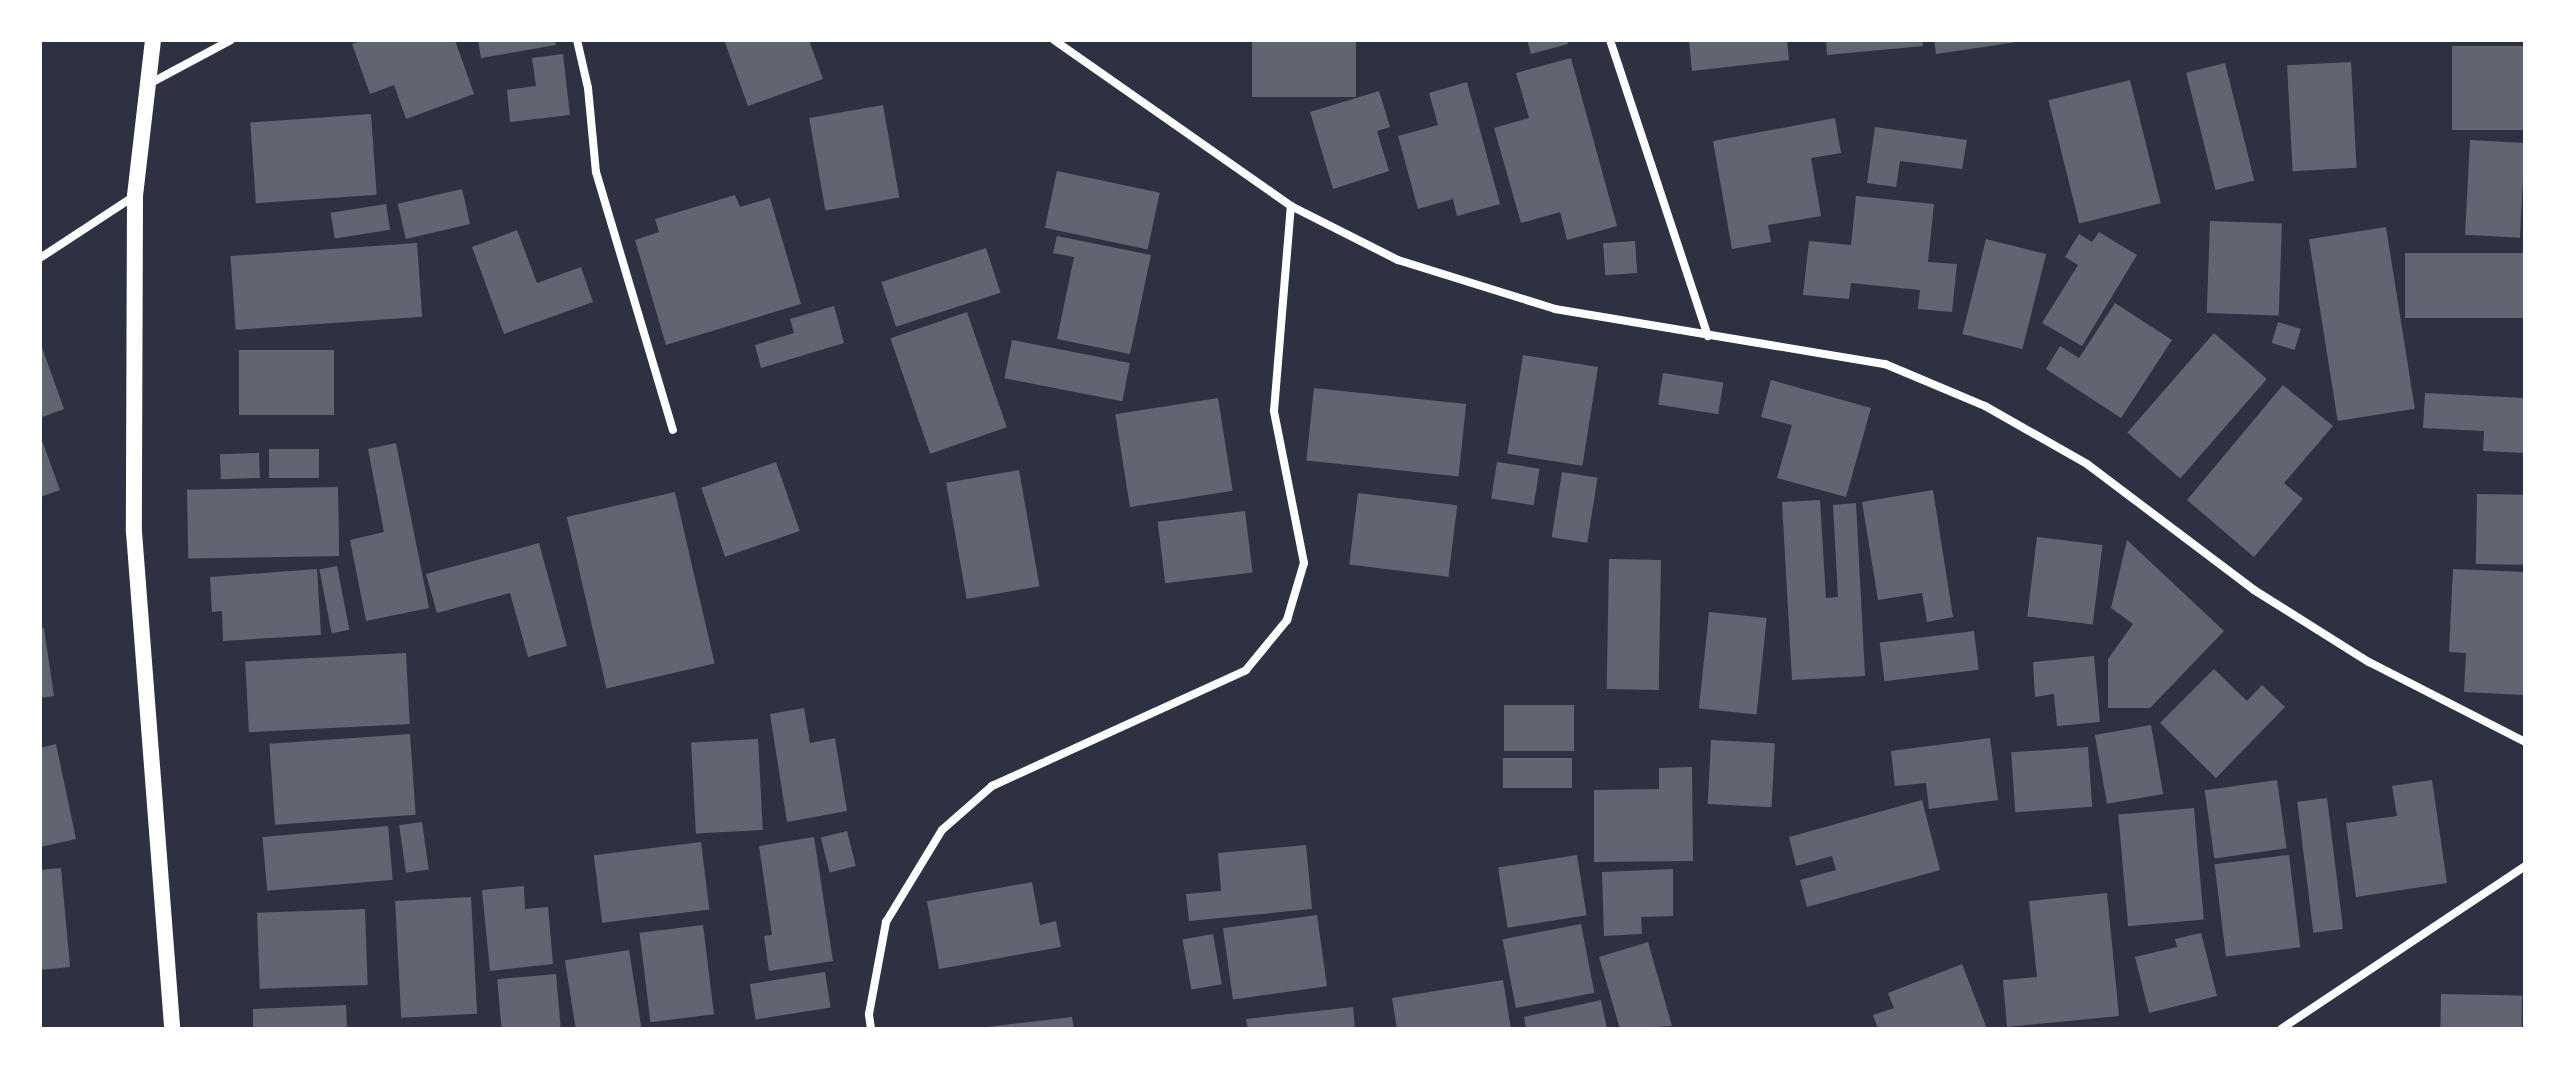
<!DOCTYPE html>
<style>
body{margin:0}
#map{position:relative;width:2565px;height:1069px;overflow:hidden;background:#2d3142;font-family:Arial,sans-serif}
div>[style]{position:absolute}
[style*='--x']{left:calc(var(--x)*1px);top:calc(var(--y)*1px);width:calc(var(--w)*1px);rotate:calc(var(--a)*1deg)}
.building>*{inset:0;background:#626471;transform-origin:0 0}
.minor>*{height:8px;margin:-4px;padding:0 4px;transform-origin:4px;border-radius:4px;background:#fff}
.secondary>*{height:16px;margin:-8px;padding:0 8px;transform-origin:8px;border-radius:8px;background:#fff}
span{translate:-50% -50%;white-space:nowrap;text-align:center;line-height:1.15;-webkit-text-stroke:6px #fff;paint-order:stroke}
.frame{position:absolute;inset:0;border:42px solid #fff;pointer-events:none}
</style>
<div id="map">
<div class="building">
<i style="clip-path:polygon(362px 40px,455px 40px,474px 94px,406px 119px,394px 85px,370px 94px,352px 44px)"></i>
<i style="clip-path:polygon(478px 40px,555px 40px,556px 45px,481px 58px)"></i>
<i style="clip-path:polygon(724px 40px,809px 40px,823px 79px,748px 106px)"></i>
<i style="left:1252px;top:40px;width:104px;height:57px"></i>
<i style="clip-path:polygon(1527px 40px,1567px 40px,1568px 44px,1531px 54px)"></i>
<i style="clip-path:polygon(1689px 40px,1787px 40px,1789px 60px,1692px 71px)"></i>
<i style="clip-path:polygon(1826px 40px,1922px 40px,1923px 46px,1827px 55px)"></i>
<i style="clip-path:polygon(1934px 40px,2017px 40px,2017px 42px,1936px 54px)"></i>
<i style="left:2452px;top:46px;width:73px;height:84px"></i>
<i style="clip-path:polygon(563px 54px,570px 115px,510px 122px,507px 90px,536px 86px,532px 58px)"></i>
<i style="clip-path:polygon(1571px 58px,1617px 226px,1567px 240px,1560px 212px,1521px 223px,1494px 128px,1529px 118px,1516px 73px)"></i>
<i style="left:2351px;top:62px;width:106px;height:64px;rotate:87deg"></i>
<i style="left:2225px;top:63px;width:121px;height:40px;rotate:76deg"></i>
<i style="left:2130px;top:80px;width:127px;height:84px;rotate:76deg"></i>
<i style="clip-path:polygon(1467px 82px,1500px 204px,1457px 216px,1453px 199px,1418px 209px,1398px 136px,1438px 125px,1429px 93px)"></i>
<i style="clip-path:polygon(1379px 91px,1390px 127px,1377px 131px,1389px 171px,1333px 189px,1310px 112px)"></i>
<i style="left:883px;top:105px;width:94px;height:75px;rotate:80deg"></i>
<i style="left:371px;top:114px;width:81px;height:121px;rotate:86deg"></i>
<i style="clip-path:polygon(1835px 118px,1841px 153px,1811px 158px,1821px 216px,1768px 225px,1771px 242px,1732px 249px,1713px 141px)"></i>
<i style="clip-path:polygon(1875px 127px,1967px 140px,1962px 169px,1900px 161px,1896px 187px,1867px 183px)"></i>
<i style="left:2470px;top:140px;width:55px;height:95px;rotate:3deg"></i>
<i style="left:1057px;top:171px;width:105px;height:58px;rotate:12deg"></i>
<i style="left:462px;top:189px;width:36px;height:66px;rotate:77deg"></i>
<i style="clip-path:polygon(735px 195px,740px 207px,770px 198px,801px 304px,666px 345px,635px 240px,659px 232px,655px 219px)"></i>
<i style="clip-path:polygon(1856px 196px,1934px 204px,1928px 262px,1957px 264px,1952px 312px,1918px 309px,1920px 290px,1851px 283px,1849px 299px,1803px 295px,1809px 241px,1851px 245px)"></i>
<i style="left:386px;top:204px;width:26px;height:56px;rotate:81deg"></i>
<i style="left:2210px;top:221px;width:72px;height:92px;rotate:2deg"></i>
<i style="left:2386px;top:227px;width:184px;height:78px;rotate:81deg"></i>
<i style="clip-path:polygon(517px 230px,537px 283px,581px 267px,593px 302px,504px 334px,472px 247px)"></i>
<i style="clip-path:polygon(2099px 232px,2137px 255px,2082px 346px,2042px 323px,2078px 265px,2065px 257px,2079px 234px,2092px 242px)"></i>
<i style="clip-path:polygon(1057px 236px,1151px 255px,1130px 354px,1057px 339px,1074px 257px,1053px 253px)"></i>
<i style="left:1986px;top:239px;width:62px;height:98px;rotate:14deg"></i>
<i style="left:1635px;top:241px;width:32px;height:32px;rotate:86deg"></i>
<i style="left:417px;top:243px;width:74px;height:187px;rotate:86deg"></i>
<i style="left:986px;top:248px;width:47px;height:110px;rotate:72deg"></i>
<i style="left:2525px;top:253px;width:65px;height:120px;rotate:90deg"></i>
<i style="clip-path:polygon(2115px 303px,2172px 340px,2121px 418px,2046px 369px,2060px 346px,2079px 358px)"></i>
<i style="clip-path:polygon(834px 306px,844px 343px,761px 368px,755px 345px,794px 333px,790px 319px)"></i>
<i style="left:967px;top:312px;width:122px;height:81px;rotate:71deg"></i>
<i style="left:2278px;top:322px;width:24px;height:22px;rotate:17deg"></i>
<i style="left:2214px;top:333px;width:70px;height:132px;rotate:41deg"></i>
<i style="left:1012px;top:340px;width:120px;height:39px;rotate:11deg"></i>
<i style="clip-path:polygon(40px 342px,64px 409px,40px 418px)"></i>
<i style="left:334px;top:350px;width:65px;height:95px;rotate:90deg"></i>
<i style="left:1523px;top:355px;width:76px;height:100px;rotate:9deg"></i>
<i style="left:1663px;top:373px;width:61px;height:32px;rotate:9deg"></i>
<i style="clip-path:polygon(1771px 380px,1871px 408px,1846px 497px,1777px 478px,1792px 425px,1761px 417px)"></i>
<i style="clip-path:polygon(2283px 385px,2333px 426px,2284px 483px,2303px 499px,2254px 557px,2187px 500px)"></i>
<i style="left:1314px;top:388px;width:153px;height:73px;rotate:6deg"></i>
<i style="clip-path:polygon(2425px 393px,2525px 398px,2525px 453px,2483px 451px,2484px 431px,2423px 428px)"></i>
<i style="left:1218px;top:398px;width:94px;height:104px;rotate:81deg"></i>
<i style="clip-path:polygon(40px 435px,60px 490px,40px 497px)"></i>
<i style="clip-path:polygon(396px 443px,429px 608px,366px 621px,350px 540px,384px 532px,368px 449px)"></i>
<i style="left:319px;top:449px;width:29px;height:50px;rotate:90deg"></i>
<i style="left:259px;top:453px;width:25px;height:39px;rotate:88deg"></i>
<i style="left:776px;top:462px;width:73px;height:79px;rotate:71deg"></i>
<i style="left:1497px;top:462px;width:43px;height:37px;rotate:9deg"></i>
<i style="left:1019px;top:470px;width:118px;height:74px;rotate:80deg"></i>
<i style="left:1562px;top:472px;width:36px;height:66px;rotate:9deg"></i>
<i style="left:338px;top:487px;width:69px;height:151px;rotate:89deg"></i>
<i style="clip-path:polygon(1933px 490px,1953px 617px,1927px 622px,1922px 593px,1878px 600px,1862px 502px)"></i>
<i style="left:675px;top:492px;width:176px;height:111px;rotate:77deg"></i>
<i style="left:1358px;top:493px;width:100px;height:72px;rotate:7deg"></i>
<i style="left:2477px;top:494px;width:48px;height:70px;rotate:1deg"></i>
<i style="clip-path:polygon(1820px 500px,1826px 598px,1838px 597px,1833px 505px,1856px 503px,1865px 676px,1792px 680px,1782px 502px)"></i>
<i style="left:1245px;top:511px;width:62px;height:88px;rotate:83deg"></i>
<i style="left:2037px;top:537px;width:66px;height:80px;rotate:7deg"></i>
<i style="clip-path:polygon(2127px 540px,2224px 631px,2150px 708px,2108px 708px,2108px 659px,2133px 624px,2111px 608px)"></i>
<i style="clip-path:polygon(539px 543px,567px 646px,528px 657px,510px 593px,437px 613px,426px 574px)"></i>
<i style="left:1609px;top:559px;width:52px;height:130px;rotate:1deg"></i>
<i style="left:337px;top:566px;width:65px;height:18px;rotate:79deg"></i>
<i style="clip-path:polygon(317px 569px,321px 635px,223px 641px,222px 611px,212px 612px,210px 577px)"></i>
<i style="clip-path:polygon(2453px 569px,2525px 572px,2525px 695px,2464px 692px,2466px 653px,2449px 652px)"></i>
<i style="left:1709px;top:612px;width:58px;height:97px;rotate:6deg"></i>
<i style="clip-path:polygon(44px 628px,54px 696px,40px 698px,40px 629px)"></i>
<i style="left:1974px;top:631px;width:39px;height:95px;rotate:83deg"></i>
<i style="left:406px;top:653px;width:71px;height:161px;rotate:87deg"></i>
<i style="clip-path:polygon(2094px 656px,2100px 722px,2057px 726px,2054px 694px,2035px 697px,2033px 662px)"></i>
<i style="clip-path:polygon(2214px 669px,2247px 701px,2262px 685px,2285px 707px,2216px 778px,2160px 723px)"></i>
<i style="left:1504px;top:705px;width:70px;height:46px"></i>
<i style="clip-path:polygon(804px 708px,810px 743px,835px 738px,847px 811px,787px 822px,770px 714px)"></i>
<i style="left:2151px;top:725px;width:70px;height:57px;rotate:80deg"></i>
<i style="left:410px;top:734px;width:81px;height:141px;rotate:86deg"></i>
<i style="clip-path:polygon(1990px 738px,1998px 800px,1929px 809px,1926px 783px,1895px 786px,1891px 751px)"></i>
<i style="left:758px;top:739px;width:91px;height:67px;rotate:87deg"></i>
<i style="left:1711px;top:740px;width:64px;height:64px;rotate:3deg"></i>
<i style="clip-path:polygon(56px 744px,76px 839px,40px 847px,40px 748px)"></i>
<i style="left:2088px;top:747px;width:60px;height:77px;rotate:86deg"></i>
<i style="left:1572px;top:758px;width:30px;height:69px;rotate:90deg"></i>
<i style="clip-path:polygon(1692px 767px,1693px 861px,1594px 862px,1594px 790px,1659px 789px,1659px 768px)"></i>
<i style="left:2277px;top:780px;width:69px;height:73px;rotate:82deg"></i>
<i style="clip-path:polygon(2432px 780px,2447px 883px,2356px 897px,2346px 823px,2397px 816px,2392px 786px)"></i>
<i style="left:2327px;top:798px;width:132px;height:30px;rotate:83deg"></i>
<i style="clip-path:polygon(1922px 800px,1940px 870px,1807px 907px,1800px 880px,1836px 870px,1832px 856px,1796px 866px,1789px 837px)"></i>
<i style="left:2194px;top:808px;width:112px;height:76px;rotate:85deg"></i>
<i style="left:422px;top:822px;width:48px;height:23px;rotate:82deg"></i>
<i style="left:388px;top:826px;width:54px;height:126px;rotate:85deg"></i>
<i style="left:847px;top:831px;width:36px;height:27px;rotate:76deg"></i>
<i style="clip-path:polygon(814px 837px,833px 961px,769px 971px,764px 936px,772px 935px,759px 846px)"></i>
<i style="left:701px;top:842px;width:68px;height:108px;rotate:83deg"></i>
<i style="clip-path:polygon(1306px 845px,1312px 909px,1189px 921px,1186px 894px,1221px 891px,1218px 853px)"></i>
<i style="left:1577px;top:855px;width:61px;height:80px;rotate:81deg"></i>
<i style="left:2289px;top:855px;width:93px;height:75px;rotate:83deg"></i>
<i style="clip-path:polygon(61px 868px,70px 967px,40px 970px,40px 870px)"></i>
<i style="clip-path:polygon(1673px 869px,1673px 916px,1641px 917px,1642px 934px,1604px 936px,1602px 872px)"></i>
<i style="clip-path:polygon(1032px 882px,1040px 925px,1056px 921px,1061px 947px,939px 969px,927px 901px)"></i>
<i style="clip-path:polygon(524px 886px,525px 909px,548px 907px,553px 964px,490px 971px,482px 890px)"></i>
<i style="clip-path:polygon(2107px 893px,2119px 1016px,2007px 1027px,2003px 980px,2037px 977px,2029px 901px)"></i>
<i style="left:471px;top:897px;width:117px;height:76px;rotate:87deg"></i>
<i style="left:365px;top:909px;width:76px;height:108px;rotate:88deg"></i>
<i style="left:1317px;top:915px;width:72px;height:95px;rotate:82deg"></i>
<i style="left:1581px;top:924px;width:70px;height:80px;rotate:79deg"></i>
<i style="left:703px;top:925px;width:90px;height:64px;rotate:83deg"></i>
<i style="clip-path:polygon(2201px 933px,2217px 996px,2149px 1013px,2135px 957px,2177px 947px,2175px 939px)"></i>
<i style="left:1213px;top:934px;width:51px;height:31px;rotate:80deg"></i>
<i style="clip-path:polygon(1648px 942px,1672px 1026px,1620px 1029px,1599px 957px)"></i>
<i style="left:629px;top:950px;width:80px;height:65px;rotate:81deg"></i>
<i style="clip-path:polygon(1962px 964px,1987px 1029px,1878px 1029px,1873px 1015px,1894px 1008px,1888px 993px)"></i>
<i style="left:825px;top:972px;width:36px;height:76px;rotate:81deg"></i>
<i style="left:556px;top:974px;width:55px;height:59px;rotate:85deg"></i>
<i style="clip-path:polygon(1503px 980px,1511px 1029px,1397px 1029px,1392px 998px)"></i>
<i style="left:2441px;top:994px;width:81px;height:35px;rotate:1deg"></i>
<i style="clip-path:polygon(1601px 1000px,1607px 1029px,1526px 1029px,1524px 1017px)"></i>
<i style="clip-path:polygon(346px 1005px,347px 1029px,253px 1029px,253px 1009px)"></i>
<i style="clip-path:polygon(1353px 1007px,1355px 1029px,1248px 1029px,1246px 1019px)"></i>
<i style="clip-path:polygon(1072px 1017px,1074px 1029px,986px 1029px,986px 1027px)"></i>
</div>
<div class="minor">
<i style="--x:577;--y:40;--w:49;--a:77.1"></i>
<i style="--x:588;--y:88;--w:84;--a:84.6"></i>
<i style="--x:596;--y:172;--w:269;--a:73.4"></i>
<i style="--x:1054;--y:40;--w:289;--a:35"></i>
<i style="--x:1291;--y:206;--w:120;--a:26.8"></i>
<i style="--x:1398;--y:260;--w:164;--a:17.3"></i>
<i style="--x:1555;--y:309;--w:335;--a:9.5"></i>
<i style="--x:1885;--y:364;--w:108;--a:22.8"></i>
<i style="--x:1985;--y:406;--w:117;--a:29.6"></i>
<i style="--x:2087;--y:464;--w:209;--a:37"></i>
<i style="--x:2254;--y:590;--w:136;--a:32.1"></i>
<i style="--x:2369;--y:662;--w:175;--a:27.1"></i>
<i style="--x:1610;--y:40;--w:312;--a:71.7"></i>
<i style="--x:147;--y:85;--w:95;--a:-28.2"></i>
<i style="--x:40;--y:258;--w:111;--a:-33.3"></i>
<i style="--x:871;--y:1029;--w:15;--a:-98"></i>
<i style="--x:869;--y:1014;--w:94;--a:-79.5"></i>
<i style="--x:886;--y:922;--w:108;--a:-58.7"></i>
<i style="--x:942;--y:830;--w:67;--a:-41.3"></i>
<i style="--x:992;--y:786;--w:279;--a:-24.5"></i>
<i style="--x:1246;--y:670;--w:65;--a:-50.6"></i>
<i style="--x:1287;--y:620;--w:59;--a:-73.4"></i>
<i style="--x:1304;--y:563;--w:155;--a:-101.2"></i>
<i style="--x:1274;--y:411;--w:206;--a:-85.3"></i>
<i style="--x:2281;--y:1029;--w:293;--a:-33.7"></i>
</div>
<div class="secondary">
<i style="--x:153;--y:40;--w:157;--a:96.6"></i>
<i style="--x:135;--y:196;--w:336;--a:90.2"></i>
<i style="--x:134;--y:532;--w:498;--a:85.6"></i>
</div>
<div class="frame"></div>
</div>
